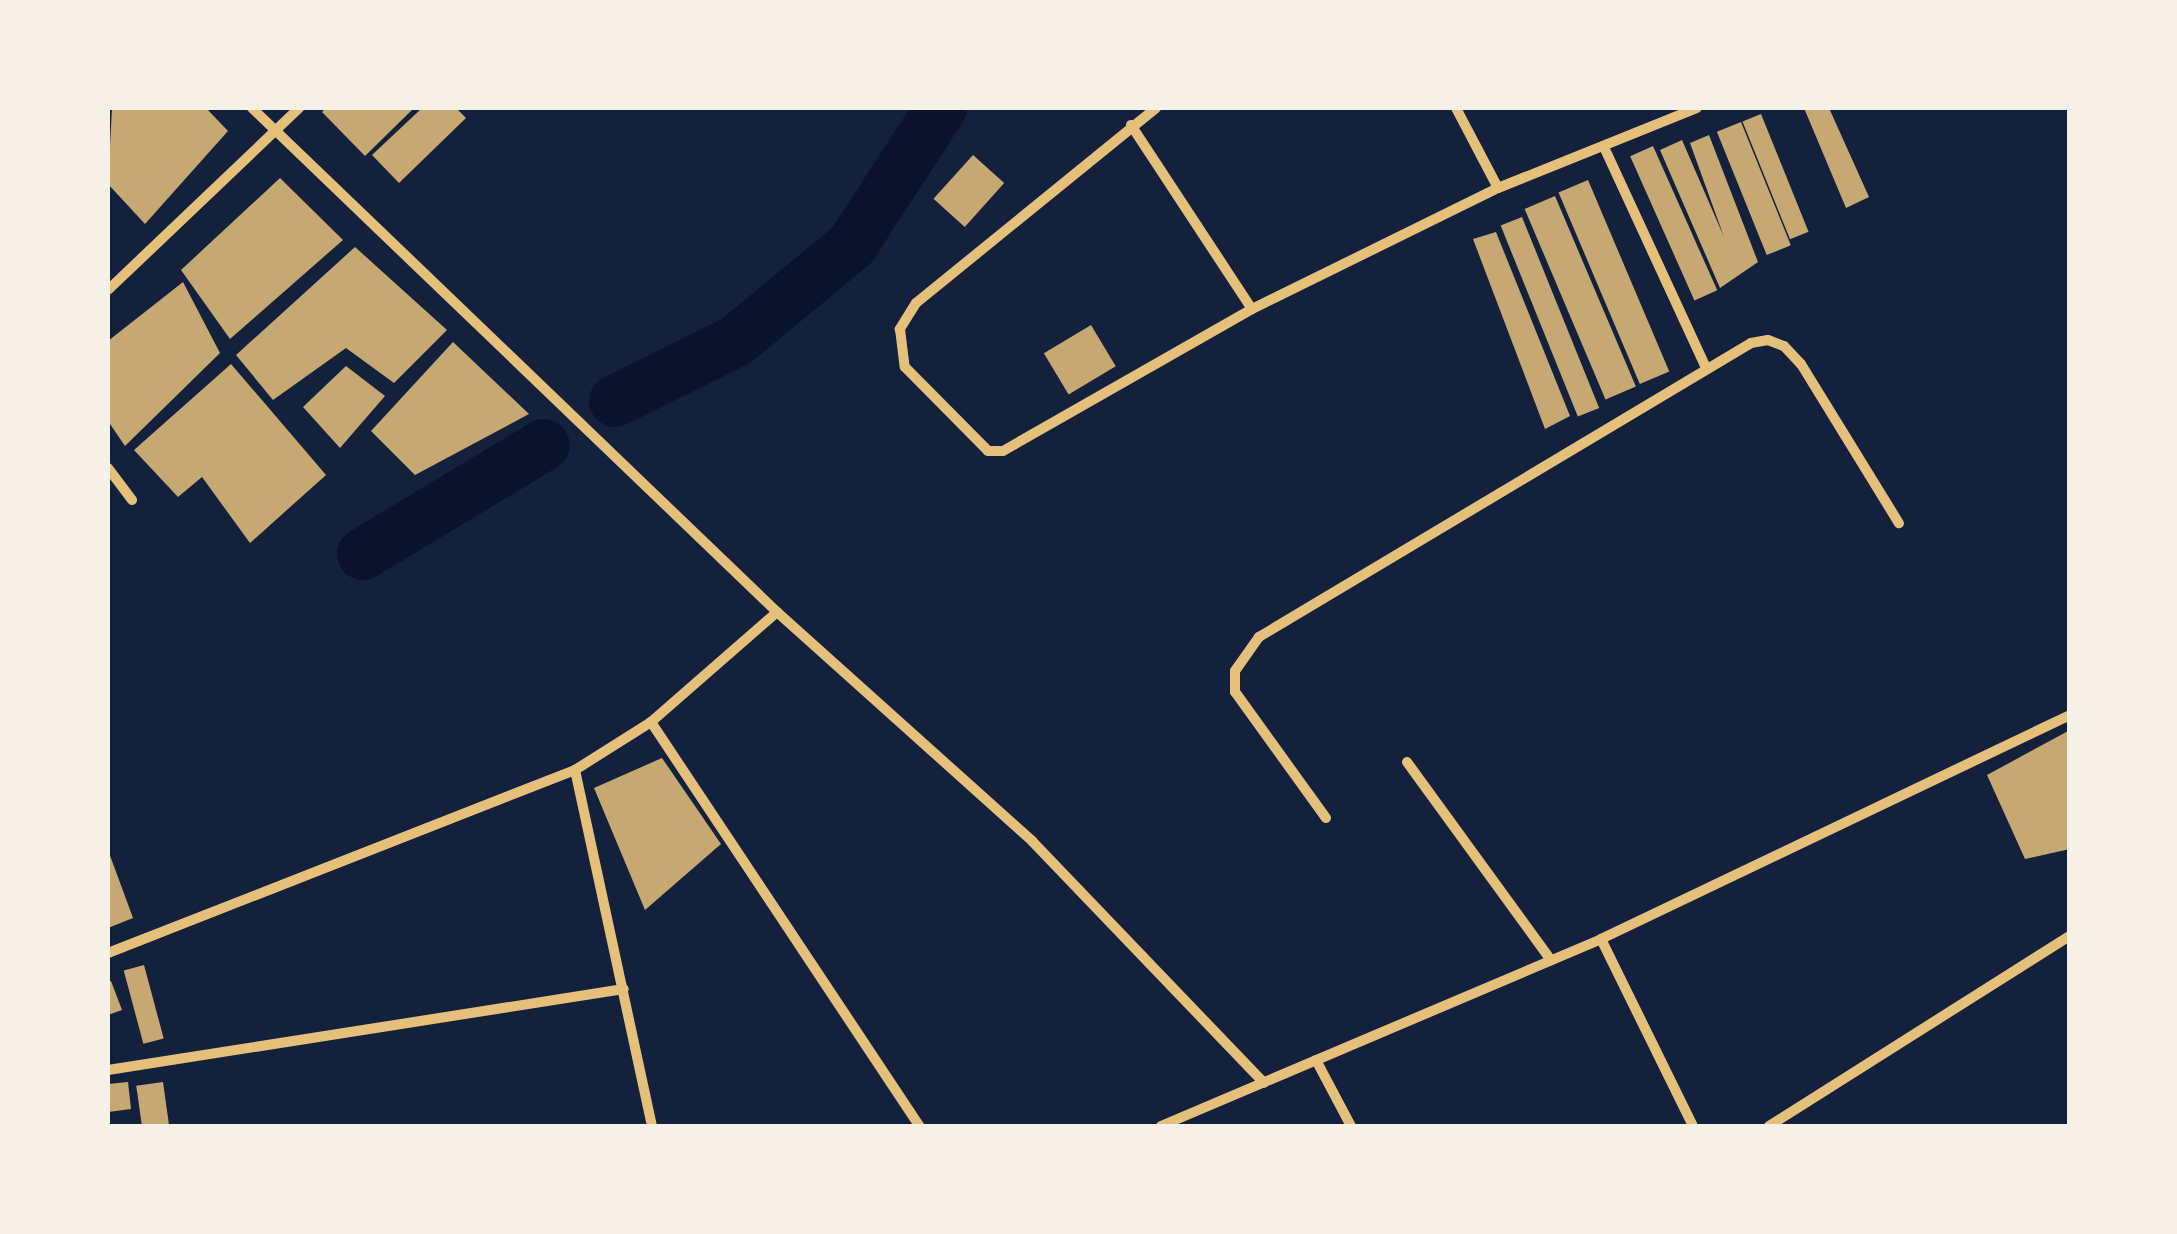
<!DOCTYPE html>
<style>
body{margin:0}
#map{position:relative;width:2177px;height:1234px;overflow:hidden;background:#14213d;font-family:Cabin,sans-serif}
div>[style]{position:absolute}
[style*='--x']{left:calc(var(--x)*1px);top:calc(var(--y)*1px);width:calc(var(--w)*1px);rotate:calc(var(--a)*1deg)}
.canal>*{height:52px;margin:-26px;padding:0 26px;transform-origin:26px;border-radius:26px;background:#0b132b}
.building>*{inset:0;background:#c6a872;transform-origin:0 0}
.minor>*{height:10px;margin:-5px;padding:0 5px;transform-origin:5px;border-radius:5px;background:#e5c07b}
span{translate:-50% -50%;white-space:nowrap;text-align:center;line-height:1.15;-webkit-text-stroke:8px #f6f1e7;paint-order:stroke}
.frame{position:absolute;inset:0;border:110px solid #f6f1e7;pointer-events:none}
</style>
<div id="map">
<div class="canal">
<i style="--x:615;--y:401;--w:135;--a:-26.4"></i>
<i style="--x:736;--y:341;--w:151;--a:-39.6"></i>
<i style="--x:852;--y:245;--w:163;--a:-57"></i>
<i style="--x:363;--y:554;--w:211;--a:-31.1"></i>
</div>
<div class="building">
<i style="clip-path:polygon(112px 108px,206px 108px,228px 131px,145px 224px,108px 184px)"></i>
<i style="clip-path:polygon(326px 108px,414px 108px,365px 156px,322px 112px)"></i>
<i style="clip-path:polygon(422px 108px,456px 108px,466px 118px,399px 183px,372px 155px)"></i>
<i style="clip-path:polygon(1804px 108px,1829px 108px,1869px 197px,1846px 208px)"></i>
<i style="left:1761px;top:114px;width:127px;height:20px;rotate:68deg"></i>
<i style="left:1741px;top:122px;width:133px;height:26px;rotate:68deg"></i>
<i style="clip-path:polygon(1709px 135px,1758px 262px,1720px 288px,1660px 150px,1682px 140px,1724px 237px,1690px 143px)"></i>
<i style="left:1653px;top:146px;width:158px;height:25px;rotate:66deg"></i>
<i style="left:973px;top:155px;width:42px;height:59px;rotate:42deg"></i>
<i style="clip-path:polygon(280px 178px,343px 240px,230px 339px,181px 270px)"></i>
<i style="left:1588px;top:180px;width:208px;height:32px;rotate:67deg"></i>
<i style="left:1555px;top:196px;width:207px;height:33px;rotate:67deg"></i>
<i style="left:1522px;top:217px;width:206px;height:23px;rotate:68deg"></i>
<i style="clip-path:polygon(1496px 232px,1570px 416px,1545px 429px,1473px 239px)"></i>
<i style="clip-path:polygon(355px 247px,447px 330px,394px 383px,346px 348px,273px 400px,236px 355px)"></i>
<i style="clip-path:polygon(183px 282px,220px 353px,125px 446px,108px 421px,108px 341px)"></i>
<i style="left:1091px;top:325px;width:48px;height:55px;rotate:59deg"></i>
<i style="clip-path:polygon(453px 342px,529px 414px,415px 475px,371px 431px)"></i>
<i style="clip-path:polygon(231px 364px,326px 475px,250px 543px,202px 477px,178px 497px,134px 450px)"></i>
<i style="clip-path:polygon(346px 366px,385px 396px,340px 448px,303px 407px)"></i>
<i style="clip-path:polygon(2070px 730px,2070px 849px,2025px 859px,1987px 775px)"></i>
<i style="clip-path:polygon(662px 758px,721px 844px,645px 910px,594px 788px)"></i>
<i style="clip-path:polygon(108px 850px,133px 918px,108px 928px)"></i>
<i style="left:144px;top:965px;width:76px;height:21px;rotate:75deg"></i>
<i style="clip-path:polygon(111px 981px,122px 1010px,108px 1015px,108px 982px)"></i>
<i style="clip-path:polygon(128px 1082px,131px 1109px,108px 1112px,108px 1084px)"></i>
<i style="left:163px;top:1082px;width:44px;height:27px;rotate:82deg"></i>
</div>
<div class="minor">
<i style="--x:252;--y:108;--w:728;--a:43.83"></i>
<i style="--x:777;--y:612;--w:343;--a:41.9"></i>
<i style="--x:1032;--y:841;--w:335;--a:46.2"></i>
<i style="--x:1156;--y:108;--w:309;--a:140.9"></i>
<i style="--x:916;--y:303;--w:31;--a:122"></i>
<i style="--x:900;--y:329;--w:38;--a:83"></i>
<i style="--x:905;--y:367;--w:118;--a:45.3"></i>
<i style="--x:988;--y:451;--w:15;--a:0"></i>
<i style="--x:1003;--y:451;--w:287;--a:-29.7"></i>
<i style="--x:1252;--y:309;--w:274;--a:-26.2"></i>
<i style="--x:1498;--y:188;--w:214;--a:-21.9"></i>
<i style="--x:1456;--y:108;--w:90;--a:62.3"></i>
<i style="--x:1131;--y:125;--w:220;--a:56.7"></i>
<i style="--x:1604;--y:147;--w:243;--a:65.2"></i>
<i style="--x:108;--y:290;--w:264;--a:-43.6"></i>
<i style="--x:108;--y:468;--w:40;--a:53"></i>
<i style="--x:651;--y:722;--w:485;--a:56.4"></i>
<i style="--x:1407;--y:762;--w:245;--a:54"></i>
<i style="--x:575;--y:770;--w:364;--a:77.8"></i>
<i style="--x:1326;--y:818;--w:155;--a:-125.8"></i>
<i style="--x:1235;--y:692;--w:21;--a:-90"></i>
<i style="--x:1235;--y:671;--w:42;--a:-54.8"></i>
<i style="--x:1259;--y:637;--w:573;--a:-30.86"></i>
<i style="--x:1751;--y:343;--w:17;--a:-10"></i>
<i style="--x:1768;--y:340;--w:17;--a:21"></i>
<i style="--x:1784;--y:346;--w:25;--a:47"></i>
<i style="--x:1801;--y:364;--w:187;--a:58.4"></i>
<i style="--x:1601;--y:939;--w:208;--a:63.8"></i>
<i style="--x:108;--y:953;--w:502;--a:-21.4"></i>
<i style="--x:575;--y:770;--w:90;--a:-32.3"></i>
<i style="--x:651;--y:722;--w:167;--a:-41.1"></i>
<i style="--x:1316;--y:1060;--w:75;--a:62.1"></i>
<i style="--x:108;--y:1070;--w:522;--a:-8.92"></i>
<i style="--x:1161;--y:1126;--w:478;--a:-23"></i>
<i style="--x:1601;--y:939;--w:520;--a:-25.53"></i>
<i style="--x:1769;--y:1126;--w:356;--a:-32.3"></i>
</div>
<div class="frame"></div>
</div>
